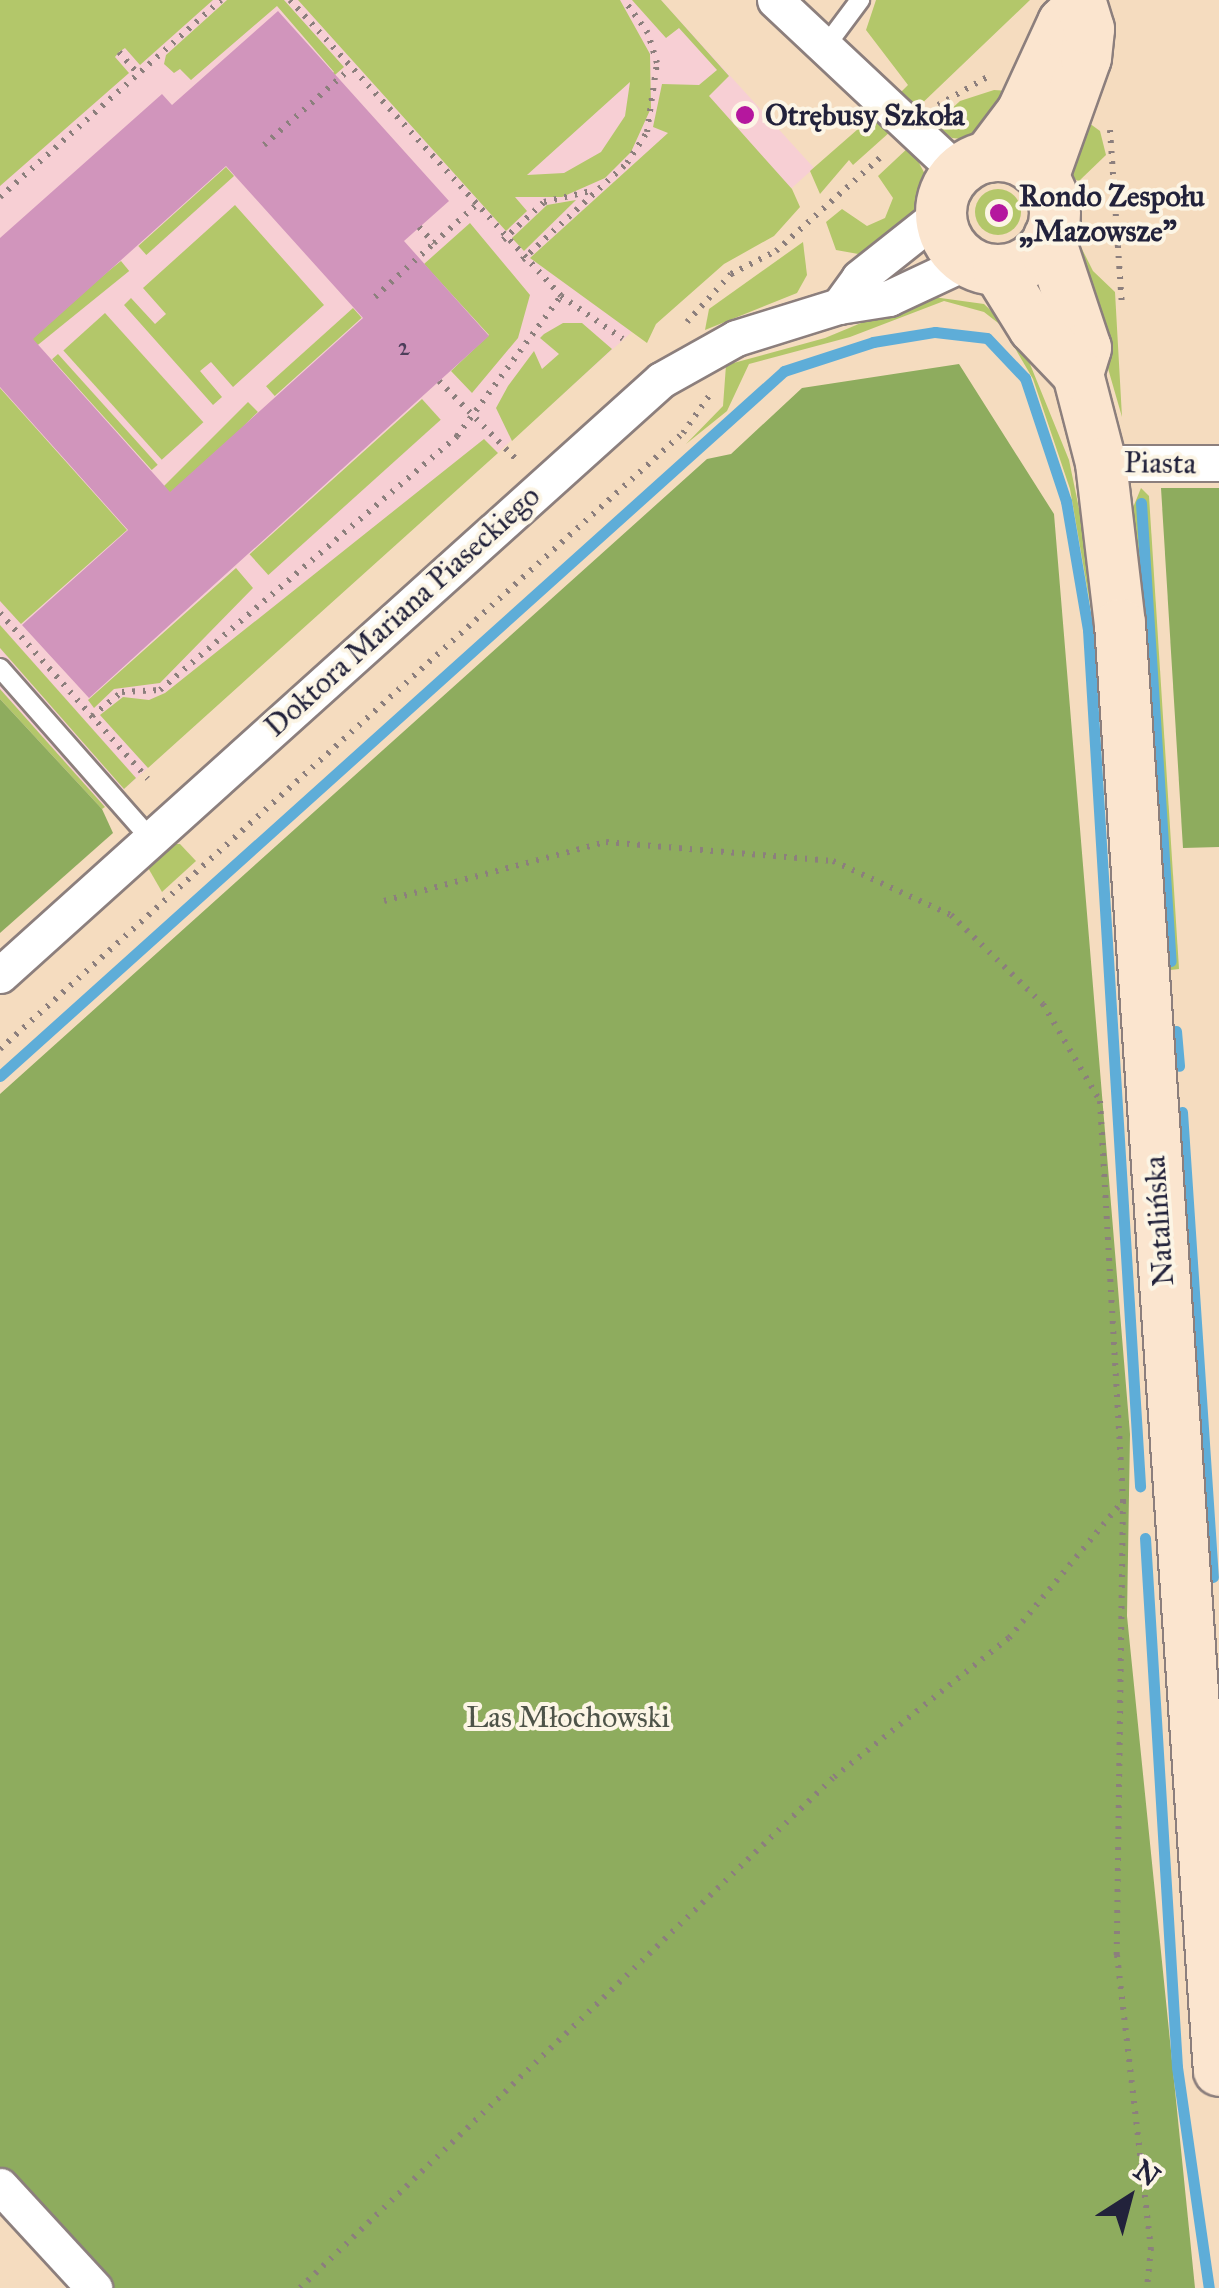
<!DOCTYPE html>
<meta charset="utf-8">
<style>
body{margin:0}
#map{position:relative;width:1219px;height:2288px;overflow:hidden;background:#f5dcbf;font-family:"IM FELL Great Primer",serif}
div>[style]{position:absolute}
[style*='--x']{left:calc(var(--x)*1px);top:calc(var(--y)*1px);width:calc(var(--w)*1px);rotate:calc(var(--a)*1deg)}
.built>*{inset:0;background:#f7cfd4}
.green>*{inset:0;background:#b3c76a;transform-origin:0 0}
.round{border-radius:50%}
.forest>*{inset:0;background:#8eac5e}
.stream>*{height:11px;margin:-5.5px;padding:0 5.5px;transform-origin:5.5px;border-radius:5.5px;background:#5eadd8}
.building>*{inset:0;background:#d195bc}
.path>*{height:6px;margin-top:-3px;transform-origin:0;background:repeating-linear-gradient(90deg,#8c7f7d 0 2.5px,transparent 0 10.5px)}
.roads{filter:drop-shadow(2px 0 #8c7f7d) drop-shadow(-2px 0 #8c7f7d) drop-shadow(0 2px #8c7f7d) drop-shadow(0 -2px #8c7f7d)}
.service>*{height:18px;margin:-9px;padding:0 9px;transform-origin:9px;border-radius:9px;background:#fff}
.minor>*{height:35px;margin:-17.5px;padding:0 17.5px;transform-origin:17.5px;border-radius:17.5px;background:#fff}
.secondary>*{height:50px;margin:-25px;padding:0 25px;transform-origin:25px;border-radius:25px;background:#fbe5cf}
.secondary>.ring{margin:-25px;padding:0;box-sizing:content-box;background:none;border:50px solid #fbe5cf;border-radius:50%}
.dots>*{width:28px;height:28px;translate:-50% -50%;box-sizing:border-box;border:5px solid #fcf5e5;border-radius:50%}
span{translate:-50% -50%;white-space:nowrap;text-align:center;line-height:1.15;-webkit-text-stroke:8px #fcf5e5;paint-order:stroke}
.number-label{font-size:25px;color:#4e3f5b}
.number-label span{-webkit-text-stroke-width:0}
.poi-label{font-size:30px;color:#22223b;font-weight:700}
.left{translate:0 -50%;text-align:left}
.street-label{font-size:30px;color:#22223b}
.park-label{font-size:30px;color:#4e5449}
.north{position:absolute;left:1079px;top:2148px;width:100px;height:100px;-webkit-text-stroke:8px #fcf5e5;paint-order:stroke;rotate:36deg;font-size:28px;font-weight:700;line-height:40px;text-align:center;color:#22223b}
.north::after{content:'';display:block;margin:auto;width:35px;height:45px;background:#22223b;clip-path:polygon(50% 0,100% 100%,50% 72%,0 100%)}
</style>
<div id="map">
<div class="built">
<i style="clip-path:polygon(0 0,661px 0,814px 168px,102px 809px,0 699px)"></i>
</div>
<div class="green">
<i style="clip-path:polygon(0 0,213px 0,140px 65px,125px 48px,119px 52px,115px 57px,129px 73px,0 186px)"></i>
<i style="clip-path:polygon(227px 0,284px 0,344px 67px,255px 145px,334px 72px,277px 6px,191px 80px,180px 69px,174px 73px,164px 64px,166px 55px)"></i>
<i style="clip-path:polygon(evenodd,298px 0,620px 0,650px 54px,651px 108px,631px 152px,605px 178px,562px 197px,515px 197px,527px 211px,506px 231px,298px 0,630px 82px,625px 116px,601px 152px,564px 173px,527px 175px,630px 82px)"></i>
<i style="clip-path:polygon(632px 0,661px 0,729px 76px,709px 96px,792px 189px,800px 207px,774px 236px,724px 264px,656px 324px,647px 343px,530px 258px,668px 133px,653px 127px,662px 84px,699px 85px,717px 70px,679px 28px,666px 38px)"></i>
<i style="clip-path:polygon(876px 0,1030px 0,915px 110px,899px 94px,908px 85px,866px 30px)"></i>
<i style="clip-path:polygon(994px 90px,1009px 91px,972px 140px,952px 138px,934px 125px,960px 101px)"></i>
<i style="clip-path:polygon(874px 115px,891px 131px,853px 165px,849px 160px,820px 194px,810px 171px)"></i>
<i style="clip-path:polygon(1078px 115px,1100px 131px,1106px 155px,1079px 181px,1069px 177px)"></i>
<i style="clip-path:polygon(910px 146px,927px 178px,915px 212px,864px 255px,836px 250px,826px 222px,842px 209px,867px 226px,885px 218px,893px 198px,878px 176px)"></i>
<i style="left:226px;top:167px;width:12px;height:118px;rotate:48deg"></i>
<i class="round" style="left:975px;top:189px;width:46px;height:46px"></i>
<i style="clip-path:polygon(576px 200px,524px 251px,512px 238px,547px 205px)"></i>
<i style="clip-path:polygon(235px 205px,324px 305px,233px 387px,211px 362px,200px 371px,222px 397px,213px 405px,124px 305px,131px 298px,155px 324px,166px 314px,143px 288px)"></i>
<i style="clip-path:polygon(470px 223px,530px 295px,518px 338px,472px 393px,451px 371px,489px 335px,424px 264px)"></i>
<i style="clip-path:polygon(803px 242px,807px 275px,797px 293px,705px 330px,709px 309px)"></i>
<i style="clip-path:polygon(1073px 247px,1081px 247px,1093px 271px,1115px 292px,1122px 417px)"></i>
<i style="left:121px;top:261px;width:13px;height:145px;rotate:51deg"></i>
<i style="clip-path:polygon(926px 296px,984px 304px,1019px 337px,1069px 460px,1103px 625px,1094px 627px,1070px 489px,1033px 379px,1002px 326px,984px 312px,944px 301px,850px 337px,749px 364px,727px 411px,686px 444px,723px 406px,726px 365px,825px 338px)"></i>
<i style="left:353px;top:308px;width:13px;height:117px;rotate:48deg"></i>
<i style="left:105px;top:313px;width:147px;height:56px;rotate:48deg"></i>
<i style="clip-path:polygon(582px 323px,612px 349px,512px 441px,496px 408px,508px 386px,534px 351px,542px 369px,559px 354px,540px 338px,544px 334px,563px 323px)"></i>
<i style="left:58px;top:354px;width:149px;height:8px;rotate:48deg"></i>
<i style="clip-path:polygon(0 388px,127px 530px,21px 624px,0 601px)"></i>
<i style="left:422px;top:399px;width:28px;height:232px;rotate:48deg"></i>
<i style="left:248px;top:402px;width:14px;height:146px;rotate:45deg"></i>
<i style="clip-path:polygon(484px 439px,498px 453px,148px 768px,100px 715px,123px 697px,149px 700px,165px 693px)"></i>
<i style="clip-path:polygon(1141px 488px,1149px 496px,1179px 969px,1162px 971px,1132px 510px)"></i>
<i style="clip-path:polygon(236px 568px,253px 588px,160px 683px,114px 689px,94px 708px,88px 700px)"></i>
<i style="clip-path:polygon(0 625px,136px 778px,124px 789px,0 648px)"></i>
<i style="clip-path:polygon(0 689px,105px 807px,102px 809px,0 699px)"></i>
<i style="clip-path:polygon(171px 844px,180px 844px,196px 861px,162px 892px,147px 866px)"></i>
</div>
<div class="forest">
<i style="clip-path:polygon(959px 364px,1054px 514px,1130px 1434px,1127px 1616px,1195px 2288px,106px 2288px,0 2172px,0 1094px,707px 459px,731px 454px,802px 388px)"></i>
<i style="clip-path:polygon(1161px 488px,1219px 488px,1219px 847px,1183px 848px)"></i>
<i style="clip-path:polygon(0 699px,102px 809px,113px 833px,0 933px)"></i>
</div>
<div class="stream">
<i style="--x:1141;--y:503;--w:459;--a:86.3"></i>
<i style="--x:1176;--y:1031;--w:35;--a:85"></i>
<i style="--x:0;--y:1076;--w:1054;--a:-41.96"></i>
<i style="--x:784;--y:371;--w:94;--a:-18"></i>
<i style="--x:873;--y:342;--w:63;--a:-9.2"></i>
<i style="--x:935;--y:332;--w:52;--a:6.6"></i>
<i style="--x:987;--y:338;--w:55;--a:46.5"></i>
<i style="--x:1025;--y:378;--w:130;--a:71.6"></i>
<i style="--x:1066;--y:501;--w:131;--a:80.3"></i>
<i style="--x:1088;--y:630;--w:858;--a:86.52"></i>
<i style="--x:1182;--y:1112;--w:466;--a:86.2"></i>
<i style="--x:1145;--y:1538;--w:530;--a:86.54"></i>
<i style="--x:1177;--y:2067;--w:223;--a:81.8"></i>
</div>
<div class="building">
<i style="clip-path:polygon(evenodd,278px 11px,449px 201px,404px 241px,489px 336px,89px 698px,22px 625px,128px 530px,0 387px,0 238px,162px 94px,172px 105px,278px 11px,226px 166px,363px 318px,170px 492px,33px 339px,226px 166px)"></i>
</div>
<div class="path">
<i style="--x:290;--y:0;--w:401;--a:47.5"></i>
<i style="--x:119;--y:52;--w:29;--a:49"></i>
<i style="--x:938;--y:105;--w:61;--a:-29.5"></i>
<i style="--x:1110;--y:130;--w:177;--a:86.1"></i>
<i style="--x:264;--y:145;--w:115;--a:-41.5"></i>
<i style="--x:0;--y:197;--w:296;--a:-41.7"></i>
<i style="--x:419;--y:227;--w:22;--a:47"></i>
<i style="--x:434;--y:243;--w:55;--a:-42.1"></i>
<i style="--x:503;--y:240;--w:56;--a:-42.8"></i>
<i style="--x:544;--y:202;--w:52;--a:-13.2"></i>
<i style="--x:522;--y:260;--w:143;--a:-42.7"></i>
<i style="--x:627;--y:163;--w:37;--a:-57"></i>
<i style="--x:647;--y:132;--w:70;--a:-81.8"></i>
<i style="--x:657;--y:63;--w:31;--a:-107"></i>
<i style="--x:648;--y:33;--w:41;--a:-126"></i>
<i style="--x:375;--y:297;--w:80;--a:-42.5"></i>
<i style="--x:687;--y:322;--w:65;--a:-47.5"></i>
<i style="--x:731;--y:274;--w:51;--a:-27.1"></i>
<i style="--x:776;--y:251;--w:145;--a:-41.9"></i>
<i style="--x:439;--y:381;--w:114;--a:45.4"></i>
<i style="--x:0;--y:613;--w:222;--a:48.3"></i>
<i style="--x:92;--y:716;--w:38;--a:-39"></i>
<i style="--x:122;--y:692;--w:38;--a:-3"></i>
<i style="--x:160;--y:690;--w:391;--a:-40.5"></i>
<i style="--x:457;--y:436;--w:174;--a:-53.4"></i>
<i style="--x:561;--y:296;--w:75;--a:34.7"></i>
<i style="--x:384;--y:901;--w:230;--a:-14.9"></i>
<i style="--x:606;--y:842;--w:228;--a:4.8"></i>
<i style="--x:833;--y:861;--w:130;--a:24.6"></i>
<i style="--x:951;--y:915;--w:128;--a:44.1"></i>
<i style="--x:1043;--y:1004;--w:113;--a:59.6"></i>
<i style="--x:1100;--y:1101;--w:401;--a:86.7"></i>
<i style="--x:1123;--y:1501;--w:454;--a:90.8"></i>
<i style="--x:1117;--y:1955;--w:295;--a:83.4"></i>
<i style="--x:1151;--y:2248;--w:40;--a:95.7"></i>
<i style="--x:0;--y:1049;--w:920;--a:-42.05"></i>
<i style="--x:683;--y:433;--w:49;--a:-55"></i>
<i style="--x:300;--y:2288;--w:739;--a:-43.74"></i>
<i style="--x:834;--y:1777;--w:223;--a:-38.5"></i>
<i style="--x:1009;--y:1638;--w:177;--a:-50.3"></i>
</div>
<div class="roads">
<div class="service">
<i style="--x:825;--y:47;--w:59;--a:-53.3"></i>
<i style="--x:0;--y:668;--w:228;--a:48.6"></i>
</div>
<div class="minor">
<i style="--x:775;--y:0;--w:251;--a:43.2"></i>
<i style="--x:839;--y:306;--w:34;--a:-54"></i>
<i style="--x:859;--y:278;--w:105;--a:-38.4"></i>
<i style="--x:1101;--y:463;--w:118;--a:0"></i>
<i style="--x:0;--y:975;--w:889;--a:-41.99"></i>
<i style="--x:661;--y:380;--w:86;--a:-29.2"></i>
<i style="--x:736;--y:338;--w:108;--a:-17.3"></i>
<i style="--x:839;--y:306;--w:51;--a:-9.1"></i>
<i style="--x:889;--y:298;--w:87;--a:-25.1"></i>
<i style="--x:0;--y:2186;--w:139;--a:47.3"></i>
</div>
<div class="secondary">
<i class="ring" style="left:941px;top:156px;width:64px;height:64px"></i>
<i style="--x:988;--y:157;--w:56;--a:-52.9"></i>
<i style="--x:1022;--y:112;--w:98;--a:-65.3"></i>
<i style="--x:1063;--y:23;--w:23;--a:-45"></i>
<i style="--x:1043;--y:178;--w:127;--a:-70.3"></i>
<i style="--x:1086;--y:58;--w:29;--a:-84"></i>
<i style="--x:1089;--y:29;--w:30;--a:-107"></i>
<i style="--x:1049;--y:237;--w:117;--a:71.6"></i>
<i style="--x:1086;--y:348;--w:27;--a:107"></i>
<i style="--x:1078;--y:374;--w:92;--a:75.5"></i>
<i style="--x:1101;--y:463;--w:162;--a:83.3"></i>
<i style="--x:1120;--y:624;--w:1450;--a:86.09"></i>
<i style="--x:998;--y:270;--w:68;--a:58.2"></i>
<i style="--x:1034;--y:328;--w:64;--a:46.3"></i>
</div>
</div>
<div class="dots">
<i style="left:745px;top:115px;background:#b5179e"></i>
<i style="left:999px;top:213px;background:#b5179e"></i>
</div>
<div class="number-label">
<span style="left:404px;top:347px">2</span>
</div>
<div class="poi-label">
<span class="left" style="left:765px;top:115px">Otrębusy Szkoła</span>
<span class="left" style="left:1019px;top:213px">Rondo Zespołu<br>„Mazowsze”</span>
</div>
<div class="street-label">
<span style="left:1160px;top:463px;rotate:1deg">Piasta</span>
<span style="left:402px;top:611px;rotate:-42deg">Doktora Mariana Piaseckiego</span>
<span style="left:1159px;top:1221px;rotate:-94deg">Natalińska</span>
</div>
<div class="park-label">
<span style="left:568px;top:1717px">Las Młochowski</span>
</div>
<div class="north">N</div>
</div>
